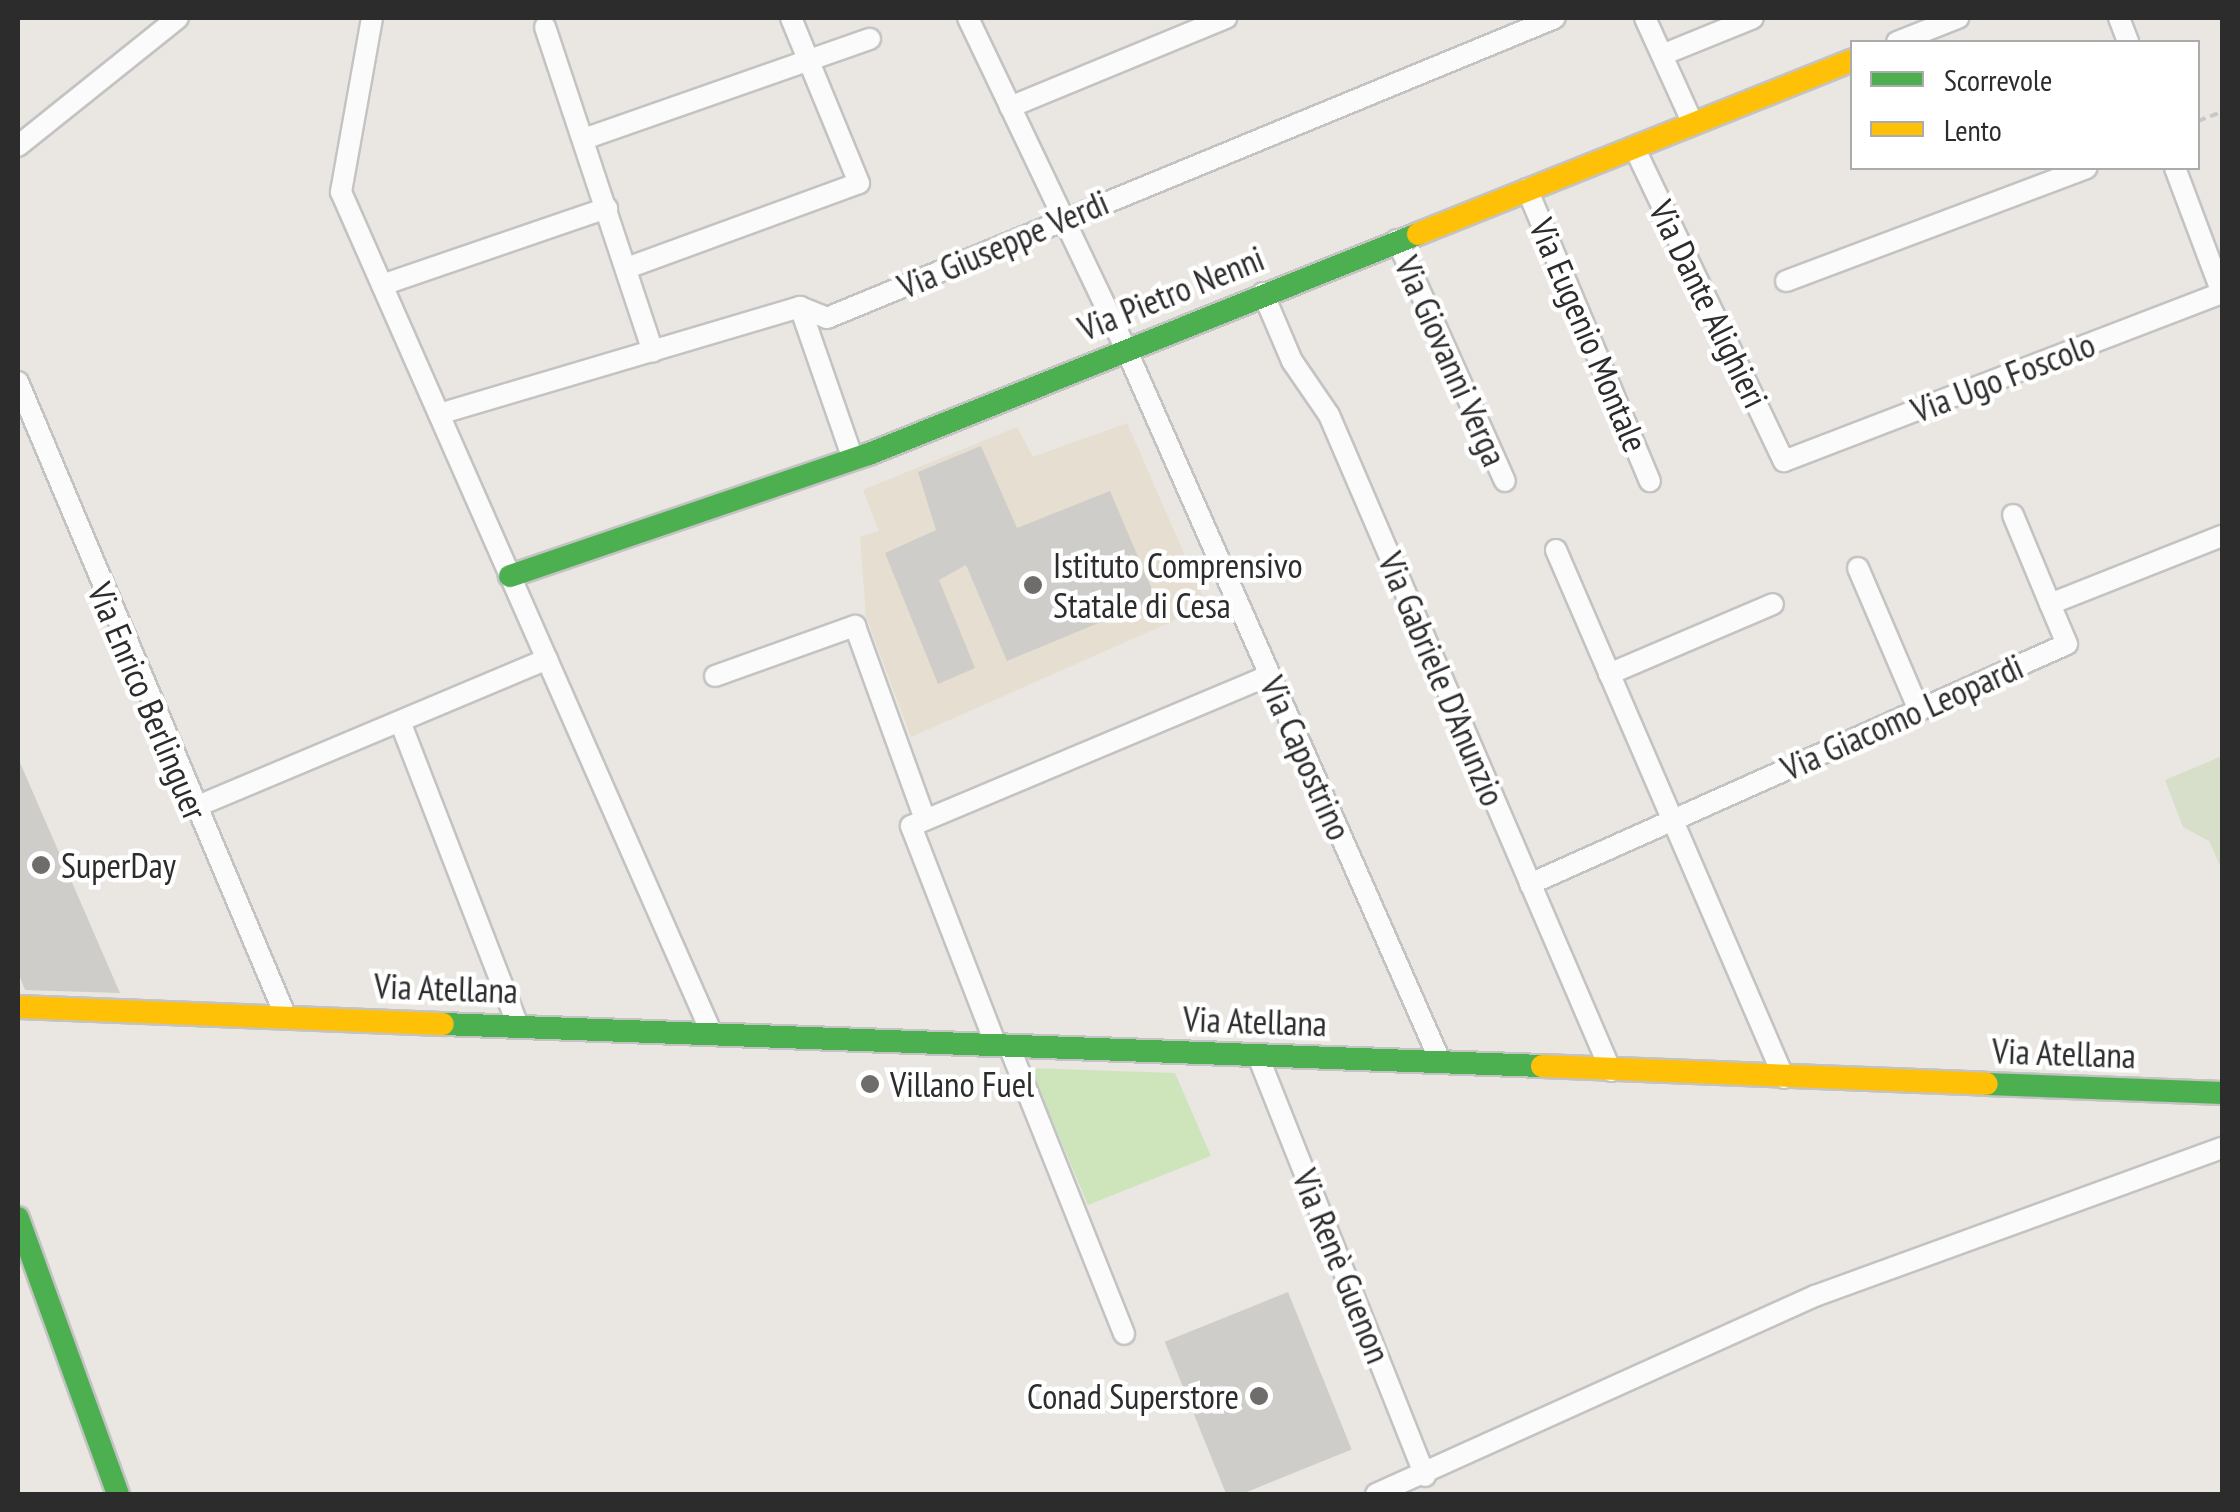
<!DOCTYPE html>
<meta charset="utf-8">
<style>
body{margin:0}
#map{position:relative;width:2240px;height:1512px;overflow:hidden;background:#eae7e2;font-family:"PT Sans Narrow",sans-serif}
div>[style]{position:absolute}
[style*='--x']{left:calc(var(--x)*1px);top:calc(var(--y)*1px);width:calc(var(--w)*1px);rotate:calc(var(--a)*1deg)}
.education>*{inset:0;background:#e5ded1}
.green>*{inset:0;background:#cee5bc}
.cemetery>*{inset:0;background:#d7dfca}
.building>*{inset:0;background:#cfcdc9;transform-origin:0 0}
.path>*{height:4px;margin-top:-2px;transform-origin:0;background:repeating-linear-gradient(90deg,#c8c8c7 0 8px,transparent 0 13px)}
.roads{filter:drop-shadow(2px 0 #c4c3c3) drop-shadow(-2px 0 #c4c3c3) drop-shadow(0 2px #c4c3c3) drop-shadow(0 -2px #c4c3c3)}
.street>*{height:20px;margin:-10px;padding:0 10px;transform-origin:10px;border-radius:10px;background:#fcfbfb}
.fast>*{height:22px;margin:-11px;padding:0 11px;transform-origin:11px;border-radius:11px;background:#4caf50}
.slow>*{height:22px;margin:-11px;padding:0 11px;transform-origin:11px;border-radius:11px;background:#ffc107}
.dots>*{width:28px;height:28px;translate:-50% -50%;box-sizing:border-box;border:5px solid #fff;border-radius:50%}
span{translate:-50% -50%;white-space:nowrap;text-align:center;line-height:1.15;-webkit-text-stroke:9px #fff;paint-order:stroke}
.street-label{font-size:35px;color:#2c2c2c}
.poi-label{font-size:35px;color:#2c2c2c}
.left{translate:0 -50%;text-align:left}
.right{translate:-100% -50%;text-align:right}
.frame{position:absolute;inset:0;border:20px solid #2c2c2c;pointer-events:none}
.legend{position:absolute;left:1850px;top:40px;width:350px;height:130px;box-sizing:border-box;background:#fff;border:2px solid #ababab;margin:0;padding:12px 18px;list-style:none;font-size:30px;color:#2c2c2c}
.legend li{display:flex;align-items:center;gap:20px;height:50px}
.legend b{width:50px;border:2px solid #ababab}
</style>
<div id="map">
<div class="education">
<i style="clip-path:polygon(1127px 423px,1207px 606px,911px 737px,866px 617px,860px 537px,879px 531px,863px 490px,1017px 427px,1033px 457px)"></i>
</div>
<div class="green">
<i style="clip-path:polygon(1030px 1068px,1175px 1073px,1211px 1156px,1088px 1205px)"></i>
</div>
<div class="cemetery">
<i style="clip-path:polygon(2222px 756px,2222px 870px,2209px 841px,2183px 827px,2165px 780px)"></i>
</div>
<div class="building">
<i style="clip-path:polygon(981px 446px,1017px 528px,1110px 491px,1156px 599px,1007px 661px,966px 565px,939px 580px,975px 668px,938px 684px,885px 553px,936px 530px,918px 472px)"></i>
<i style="clip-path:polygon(18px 758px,120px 993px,25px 990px,18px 972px)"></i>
<i style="left:1288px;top:1292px;width:170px;height:133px;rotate:68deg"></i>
</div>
<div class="path">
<i style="--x:2198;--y:121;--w:26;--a:-21"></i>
</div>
<div class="roads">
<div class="street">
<i style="--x:372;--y:18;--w:177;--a:100.1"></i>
<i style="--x:341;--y:192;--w:920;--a:66.22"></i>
<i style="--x:968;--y:18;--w:367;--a:64.5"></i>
<i style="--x:1126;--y:349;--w:780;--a:66.19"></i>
<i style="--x:1645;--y:18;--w:116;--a:65.6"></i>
<i style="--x:2119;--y:18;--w:26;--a:69"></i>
<i style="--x:545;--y:27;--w:342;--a:71.6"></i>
<i style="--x:1897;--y:42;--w:66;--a:-21.5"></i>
<i style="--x:1662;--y:55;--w:98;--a:-22.1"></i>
<i style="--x:1010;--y:107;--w:234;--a:-22.4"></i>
<i style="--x:584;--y:139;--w:303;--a:-19.3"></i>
<i style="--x:18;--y:146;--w:205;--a:-38.7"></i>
<i style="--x:1634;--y:147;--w:348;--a:64.5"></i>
<i style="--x:1784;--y:461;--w:469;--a:-21"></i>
<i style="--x:2175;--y:168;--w:134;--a:69.4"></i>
<i style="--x:1527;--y:189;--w:317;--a:67.2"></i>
<i style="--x:1397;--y:240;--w:264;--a:65.9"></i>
<i style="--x:627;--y:268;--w:247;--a:-20.1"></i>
<i style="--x:859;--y:183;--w:178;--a:-112.4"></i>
<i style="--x:1786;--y:281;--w:321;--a:-20.6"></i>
<i style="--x:382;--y:285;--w:238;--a:-18.9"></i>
<i style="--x:1263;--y:293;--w:74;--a:66.9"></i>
<i style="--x:1292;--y:361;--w:65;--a:55.6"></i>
<i style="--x:1329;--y:415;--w:714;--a:66.74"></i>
<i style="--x:800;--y:307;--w:161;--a:70.8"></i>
<i style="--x:18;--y:382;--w:689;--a:67.12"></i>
<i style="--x:439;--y:414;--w:377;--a:-16.5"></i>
<i style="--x:800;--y:307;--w:29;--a:22"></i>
<i style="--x:827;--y:318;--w:787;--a:-22.4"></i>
<i style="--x:2013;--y:515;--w:96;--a:67.4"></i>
<i style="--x:1556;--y:550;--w:575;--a:66.64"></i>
<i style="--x:1858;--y:568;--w:155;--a:66.8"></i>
<i style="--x:1609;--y:674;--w:178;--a:-23.1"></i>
<i style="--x:715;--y:676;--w:149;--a:-19.7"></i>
<i style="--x:855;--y:626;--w:205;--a:70.1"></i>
<i style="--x:401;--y:724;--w:324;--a:68.8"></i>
<i style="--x:193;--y:808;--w:384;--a:-22.8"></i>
<i style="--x:1530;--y:884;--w:588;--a:-24.08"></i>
<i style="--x:2067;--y:644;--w:43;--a:-113"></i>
<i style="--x:2050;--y:604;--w:185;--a:-21.6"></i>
<i style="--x:996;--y:1045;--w:235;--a:-111.2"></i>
<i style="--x:911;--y:826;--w:389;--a:-22.8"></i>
<i style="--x:1009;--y:1046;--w:310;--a:68.2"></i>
<i style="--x:1258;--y:1056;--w:452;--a:68.3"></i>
<i style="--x:1376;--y:1494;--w:482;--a:-24.3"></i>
<i style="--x:1815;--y:1296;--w:433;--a:-20"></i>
</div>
<div class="fast">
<i style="--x:510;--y:576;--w:379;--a:-18.8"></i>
<i style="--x:869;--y:454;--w:591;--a:-21.84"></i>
<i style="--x:443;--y:1024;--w:1100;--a:2.19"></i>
<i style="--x:1987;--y:1084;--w:235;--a:2.2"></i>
<i style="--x:18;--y:1218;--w:294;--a:70.1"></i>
</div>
<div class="slow">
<i style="--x:1418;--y:234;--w:468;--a:-21.8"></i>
<i style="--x:18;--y:1007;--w:425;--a:2.3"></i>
<i style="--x:1542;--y:1066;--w:445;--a:2.3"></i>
</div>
</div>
<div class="dots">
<i style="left:1033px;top:585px;background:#6e6d6c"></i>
<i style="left:41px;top:865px;background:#6e6d6c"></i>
<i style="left:870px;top:1084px;background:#6e6d6c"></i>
<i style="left:1259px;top:1396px;background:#6e6d6c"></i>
</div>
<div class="street-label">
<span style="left:1003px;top:244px;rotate:-23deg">Via Giuseppe Verdi</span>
<span style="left:1171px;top:293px;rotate:-22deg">Via Pietro Nenni</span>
<span style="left:1709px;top:304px;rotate:64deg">Via Dante Alighieri</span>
<span style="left:1589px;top:335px;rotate:67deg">Via Eugenio Montale</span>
<span style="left:1451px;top:361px;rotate:66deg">Via Giovanni Verga</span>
<span style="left:2003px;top:377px;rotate:-21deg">Via Ugo Foscolo</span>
<span style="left:1442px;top:679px;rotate:67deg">Via Gabriele D'Anunzio</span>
<span style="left:148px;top:701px;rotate:67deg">Via Enrico Berlinguer</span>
<span style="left:1902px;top:717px;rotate:-24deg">Via Giacomo Leopardi</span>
<span style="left:1306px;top:758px;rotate:66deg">Via Capostrino</span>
<span style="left:446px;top:988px;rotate:2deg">Via Atellana</span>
<span style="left:1255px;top:1021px;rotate:2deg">Via Atellana</span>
<span style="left:2064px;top:1053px;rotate:2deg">Via Atellana</span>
<span style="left:1342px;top:1266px;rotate:68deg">Via Renè Guenon</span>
</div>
<div class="poi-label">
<span class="left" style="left:1053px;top:585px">Istituto Comprensivo<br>Statale di Cesa</span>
<span class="left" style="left:61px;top:865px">SuperDay</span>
<span class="left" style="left:890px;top:1084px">Villano Fuel</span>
<span class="right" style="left:1239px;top:1396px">Conad Superstore</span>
</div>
<div class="frame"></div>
<ul class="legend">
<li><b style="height:12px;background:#4caf50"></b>Scorrevole</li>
<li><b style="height:12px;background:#ffc107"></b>Lento</li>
</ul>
</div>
